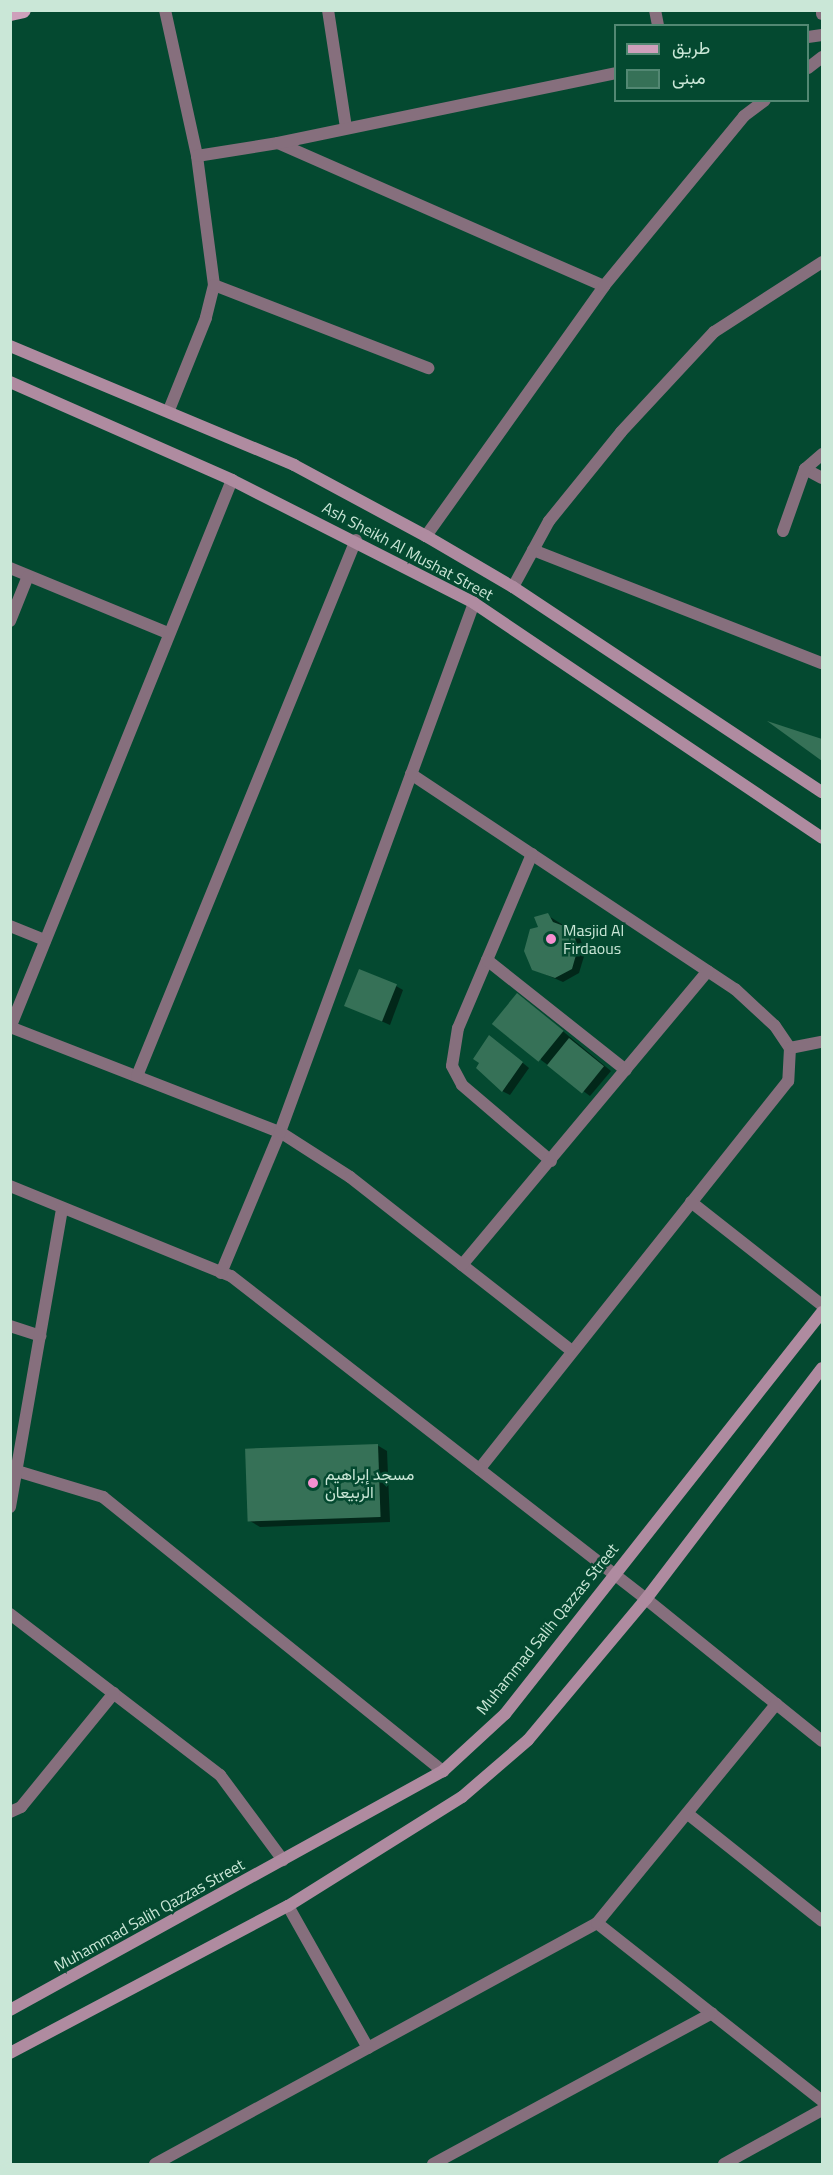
<!DOCTYPE html>
<meta charset="utf-8">
<style>
body{margin:0}
#map{position:relative;width:833px;height:2175px;overflow:hidden;background:#044930;font-family:"Titillium Web",Vazirmatn,sans-serif}
div>[style]{position:absolute}
[style*='--x']{left:calc(var(--x)*1px);top:calc(var(--y)*1px);width:calc(var(--w)*1px);rotate:calc(var(--a)*1deg)}
.shadow>*{inset:0;background:#0007}
.building>*{inset:0;background:#367157;transform-origin:0 0}
.street>*{height:12px;margin:-6px;padding:0 6px;transform-origin:6px;border-radius:6px;background:#866f7d}
.secondary>*{height:12px;margin:-6px;padding:0 6px;transform-origin:6px;border-radius:6px;background:#af8ba0}
.primary>*{height:15px;margin:-7.5px;padding:0 7.5px;transform-origin:7.5px;border-radius:7.5px;background:#cea0bb}
.dots>*{width:16px;height:16px;translate:-50% -50%;box-sizing:border-box;border:3px solid #044930;border-radius:50%}
span{translate:-50% -50%;white-space:nowrap;text-align:center;line-height:1.15;-webkit-text-stroke:5px #044930;paint-order:stroke}
.street-label{font-size:16px;color:#cae7d7}
.poi-label{font-size:16px;color:#cae7d7}
.left{translate:0 -50%;text-align:left}
.frame{position:absolute;inset:0;border:12px solid #cae7d7;pointer-events:none}
.legend{position:absolute;left:614px;top:24px;width:195px;height:78px;box-sizing:border-box;background:#044930;border:2px solid #538873;margin:0;padding:8px 10px;list-style:none;font-size:18px;color:#cae7d7}
.legend li{display:flex;align-items:center;gap:12px;height:30px}
.legend b{width:30px;border:2px solid #538873}
</style>
<div id="map">
<div class="shadow">
<i style="clip-path:polygon(547px 915px,579px 935px,585px 953px,579px 973px,563px 982px,533px 969px,540px 927px)"></i>
<i style="clip-path:polygon(396px 986px,403px 990px,390px 1025px,354px 1009px)"></i>
<i style="clip-path:polygon(524px 999px,611px 1071px,590px 1096px,541px 1060px)"></i>
<i style="clip-path:polygon(496px 1041px,529px 1068px,510px 1095px,502px 1091px)"></i>
<i style="clip-path:polygon(377px 1445px,387px 1451px,390px 1522px,260px 1527px,250px 1521px)"></i>
</div>
<div class="building">
<i style="clip-path:polygon(767px 721px,822px 739px,822px 761px)"></i>
<i style="clip-path:polygon(548px 913px,553px 922px,572px 929px,578px 948px,572px 969px,555px 978px,532px 970px,524px 951px,530px 929px,538px 927px,534px 917px)"></i>
<i style="left:359px;top:969px;width:41px;height:40px;rotate:22deg"></i>
<i style="left:517px;top:993px;width:60px;height:40px;rotate:39deg"></i>
<i style="clip-path:polygon(489px 1035px,523px 1062px,502px 1092px,476px 1068px,479px 1063px,473px 1059px)"></i>
<i style="left:569px;top:1038px;width:45px;height:35px;rotate:39deg"></i>
<i style="left:378px;top:1444px;width:73px;height:133px;rotate:88deg"></i>
</div>
<div class="street">
<i style="--x:165;--y:10;--w:149;--a:77.6"></i>
<i style="--x:197;--y:156;--w:130;--a:82.5"></i>
<i style="--x:214;--y:285;--w:34;--a:104"></i>
<i style="--x:206;--y:318;--w:99;--a:111.9"></i>
<i style="--x:328;--y:10;--w:118;--a:81.3"></i>
<i style="--x:655;--y:10;--w:16;--a:79"></i>
<i style="--x:822;--y:10;--w:4;--a:90"></i>
<i style="--x:808;--y:37;--w:14;--a:-8"></i>
<i style="--x:808;--y:68;--w:18;--a:-38"></i>
<i style="--x:278;--y:143;--w:356;--a:23.7"></i>
<i style="--x:197;--y:156;--w:82;--a:-9.1"></i>
<i style="--x:278;--y:143;--w:345;--a:-11.7"></i>
<i style="--x:214;--y:285;--w:230;--a:21.2"></i>
<i style="--x:805;--y:469;--w:19;--a:28"></i>
<i style="--x:783;--y:531;--w:66;--a:-70.5"></i>
<i style="--x:805;--y:469;--w:23;--a:-41"></i>
<i style="--x:426;--y:536;--w:307;--a:-54.5"></i>
<i style="--x:604;--y:286;--w:220;--a:-50.5"></i>
<i style="--x:744;--y:116;--w:26;--a:-37"></i>
<i style="--x:533;--y:550;--w:310;--a:21.4"></i>
<i style="--x:10;--y:568;--w:171;--a:22.4"></i>
<i style="--x:513;--y:587;--w:75;--a:-61.4"></i>
<i style="--x:549;--y:521;--w:114;--a:-51"></i>
<i style="--x:621;--y:432;--w:137;--a:-47.1"></i>
<i style="--x:714;--y:332;--w:129;--a:-32.9"></i>
<i style="--x:10;--y:621;--w:48;--a:-68.2"></i>
<i style="--x:411;--y:774;--w:389;--a:33.6"></i>
<i style="--x:735;--y:989;--w:54;--a:42.8"></i>
<i style="--x:775;--y:1026;--w:27;--a:56"></i>
<i style="--x:790;--y:1048;--w:33;--a:93"></i>
<i style="--x:788;--y:1081;--w:496;--a:128.5"></i>
<i style="--x:532;--y:854;--w:189;--a:113"></i>
<i style="--x:458;--y:1028;--w:38;--a:99"></i>
<i style="--x:452;--y:1066;--w:21;--a:62"></i>
<i style="--x:462;--y:1085;--w:117;--a:40.5"></i>
<i style="--x:10;--y:926;--w:38;--a:22"></i>
<i style="--x:487;--y:960;--w:177;--a:38.4"></i>
<i style="--x:10;--y:1027;--w:290;--a:21.3"></i>
<i style="--x:280;--y:1132;--w:83;--a:32.7"></i>
<i style="--x:350;--y:1177;--w:282;--a:38.1"></i>
<i style="--x:10;--y:1028;--w:591;--a:-67.95"></i>
<i style="--x:790;--y:1048;--w:33;--a:-11"></i>
<i style="--x:137;--y:1076;--w:579;--a:-67.78"></i>
<i style="--x:10;--y:1186;--w:239;--a:22.2"></i>
<i style="--x:231;--y:1276;--w:526;--a:37.89"></i>
<i style="--x:646;--y:1599;--w:226;--a:38.9"></i>
<i style="--x:691;--y:1202;--w:167;--a:38.2"></i>
<i style="--x:462;--y:1265;--w:383;--a:-50.1"></i>
<i style="--x:221;--y:1273;--w:153;--a:-67.3"></i>
<i style="--x:280;--y:1132;--w:563;--a:-69.86"></i>
<i style="--x:10;--y:1326;--w:32;--a:18"></i>
<i style="--x:17;--y:1471;--w:90;--a:16.8"></i>
<i style="--x:103;--y:1497;--w:437;--a:38.9"></i>
<i style="--x:10;--y:1507;--w:303;--a:-80.1"></i>
<i style="--x:10;--y:1614;--w:265;--a:37.5"></i>
<i style="--x:220;--y:1775;--w:106;--a:53.5"></i>
<i style="--x:10;--y:1812;--w:12;--a:-24"></i>
<i style="--x:21;--y:1807;--w:147;--a:-50.8"></i>
<i style="--x:688;--y:1814;--w:171;--a:38.6"></i>
<i style="--x:288;--y:1906;--w:163;--a:60.6"></i>
<i style="--x:597;--y:1923;--w:287;--a:38.3"></i>
<i style="--x:155;--y:2164;--w:503;--a:-28.6"></i>
<i style="--x:597;--y:1923;--w:283;--a:-50.7"></i>
<i style="--x:433;--y:2164;--w:317;--a:-28.4"></i>
<i style="--x:724;--y:2164;--w:112;--a:-28.9"></i>
</div>
<div class="secondary">
<i style="--x:10;--y:346;--w:308;--a:22.7"></i>
<i style="--x:294;--y:465;--w:150;--a:28.3"></i>
<i style="--x:426;--y:536;--w:101;--a:30.4"></i>
<i style="--x:513;--y:587;--w:371;--a:33.6"></i>
<i style="--x:10;--y:382;--w:243;--a:23.8"></i>
<i style="--x:232;--y:480;--w:271;--a:26.9"></i>
<i style="--x:474;--y:603;--w:420;--a:34"></i>
<i style="--x:10;--y:2010;--w:495;--a:-28.9"></i>
<i style="--x:443;--y:1771;--w:84;--a:-42.6"></i>
<i style="--x:505;--y:1714;--w:512;--a:-51.74"></i>
<i style="--x:10;--y:2053;--w:314;--a:-27.9"></i>
<i style="--x:288;--y:1906;--w:205;--a:-32.1"></i>
<i style="--x:462;--y:1797;--w:87;--a:-40.8"></i>
<i style="--x:528;--y:1740;--w:184;--a:-50.1"></i>
<i style="--x:646;--y:1599;--w:290;--a:-52.7"></i>
</div>
<div class="primary">
<i style="--x:10;--y:13;--w:13;--a:-13"></i>
</div>
<div class="dots">
<i style="left:551px;top:939px;background:#f690d1"></i>
<i style="left:313px;top:1483px;background:#f690d1"></i>
</div>
<div class="street-label">
<span style="left:408px;top:551px;rotate:28deg">Ash Sheikh Al Mushat Street</span>
<span style="left:547px;top:1629px;rotate:-51deg">Muhammad Salih Qazzas Street</span>
<span style="left:149px;top:1915px;rotate:-29deg">Muhammad Salih Qazzas Street</span>
</div>
<div class="poi-label">
<span class="left" style="left:563px;top:939px">Masjid Al<br>Firdaous</span>
<span class="left" style="left:325px;top:1483px">مسجد إبراهيم<br>الربيعان</span>
</div>
<div class="frame"></div>
<ul class="legend">
<li><b style="height:8px;background:#cea0bb"></b>طريق</li>
<li><b style="height:16px;background:#367157"></b>مبنى</li>
</ul>
</div>
